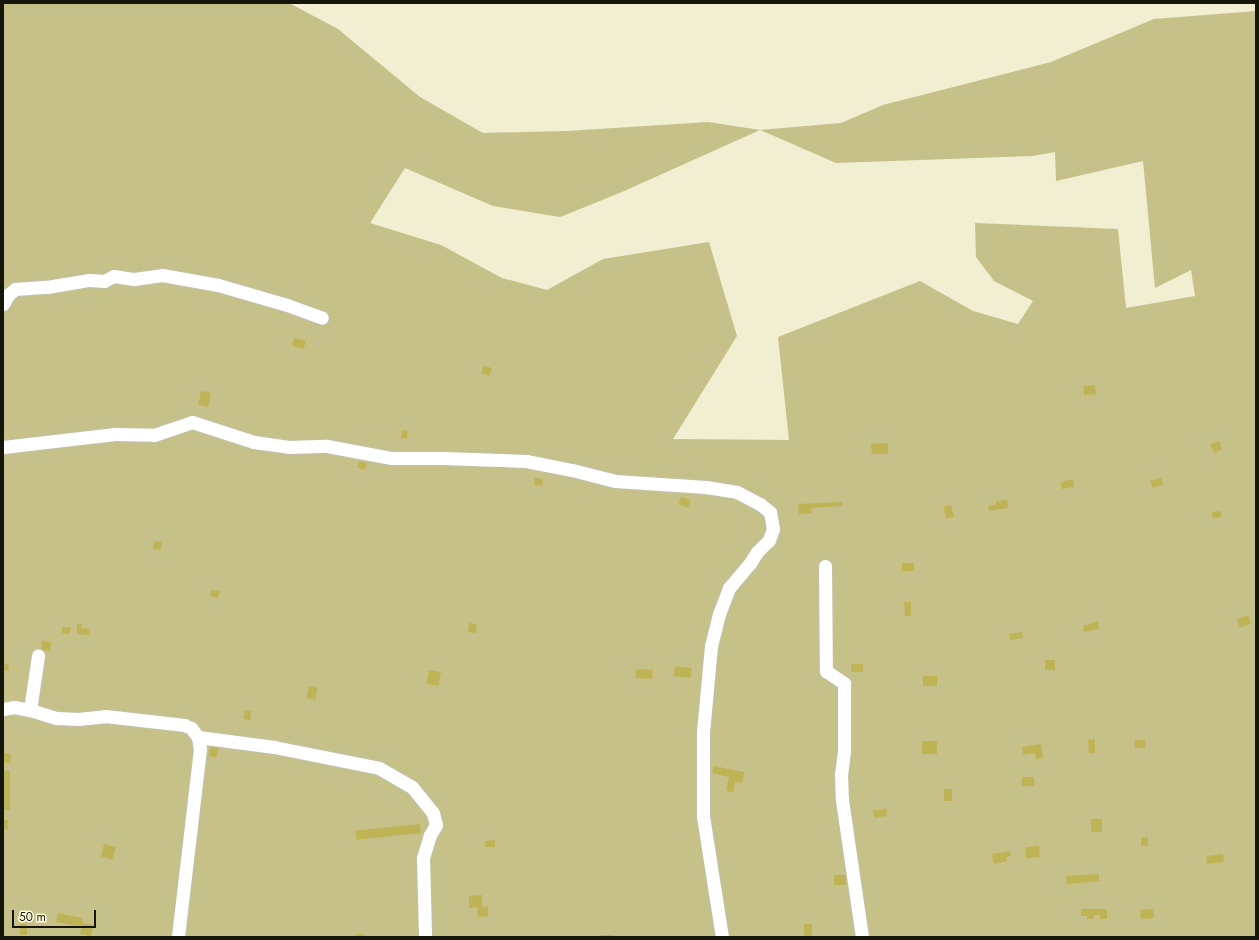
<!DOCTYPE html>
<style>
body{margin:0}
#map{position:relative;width:1259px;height:940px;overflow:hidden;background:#f1eed1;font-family:Jost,sans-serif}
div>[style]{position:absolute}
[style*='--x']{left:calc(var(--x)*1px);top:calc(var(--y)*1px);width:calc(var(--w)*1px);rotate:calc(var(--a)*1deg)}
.green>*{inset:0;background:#c6c089}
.building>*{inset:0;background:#beb355;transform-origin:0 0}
.roads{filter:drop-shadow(1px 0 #c3c0a4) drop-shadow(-1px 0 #c3c0a4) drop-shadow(0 1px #c3c0a4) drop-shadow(0 -1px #c3c0a4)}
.street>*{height:13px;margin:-6.5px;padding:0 6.5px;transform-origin:6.5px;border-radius:6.5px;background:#fff}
span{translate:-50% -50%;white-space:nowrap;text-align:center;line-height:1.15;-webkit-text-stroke:3px #fffcde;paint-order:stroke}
.frame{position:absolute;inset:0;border:4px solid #17160b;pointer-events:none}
.scale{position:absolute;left:12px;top:910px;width:84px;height:18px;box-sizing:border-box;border:2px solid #17160b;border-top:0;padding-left:5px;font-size:12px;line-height:14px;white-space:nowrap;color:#17160b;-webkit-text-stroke:3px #fffcde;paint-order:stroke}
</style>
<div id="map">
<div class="green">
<i style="clip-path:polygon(evenodd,3px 3px,289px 3px,338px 29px,420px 97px,483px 133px,567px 131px,708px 122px,760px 130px,841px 123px,883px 105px,1051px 62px,1154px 19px,1256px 11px,1256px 937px,3px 937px,3px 3px,760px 130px,836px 163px,1032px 156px,1055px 152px,1056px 181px,1143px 161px,1155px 288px,1191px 270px,1195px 296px,1126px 308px,1118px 229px,975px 223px,976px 257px,994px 281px,1033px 301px,1018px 324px,973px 311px,920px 281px,778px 337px,789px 440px,673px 439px,737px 336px,709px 242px,603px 259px,547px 290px,502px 278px,441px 245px,370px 223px,405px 168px,493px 206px,560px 217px,622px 192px,760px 130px)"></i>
</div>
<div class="building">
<i style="left:294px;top:338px;width:12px;height:8px;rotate:14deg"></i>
<i style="left:483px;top:366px;width:9px;height:8px;rotate:13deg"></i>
<i style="left:1095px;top:385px;width:9px;height:12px;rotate:84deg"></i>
<i style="left:201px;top:391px;width:10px;height:14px;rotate:11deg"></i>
<i style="left:402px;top:430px;width:6px;height:8px;rotate:9deg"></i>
<i style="left:1219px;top:441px;width:9px;height:9px;rotate:69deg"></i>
<i style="clip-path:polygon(888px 443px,888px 454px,872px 454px,871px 444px)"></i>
<i style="left:359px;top:461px;width:8px;height:7px;rotate:14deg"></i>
<i style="left:535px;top:478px;width:8px;height:7px;rotate:7deg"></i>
<i style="left:1161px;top:478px;width:7px;height:11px;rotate:74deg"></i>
<i style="clip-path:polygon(1073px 479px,1074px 487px,1062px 489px,1061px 482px)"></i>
<i style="left:681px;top:497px;width:10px;height:8px;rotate:17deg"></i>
<i style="clip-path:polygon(1007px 500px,1008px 508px,989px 511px,988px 506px,996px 505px,996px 501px)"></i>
<i style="clip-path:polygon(842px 502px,842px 506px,811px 508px,812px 513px,799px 514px,798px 504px)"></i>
<i style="left:951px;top:505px;width:12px;height:8px;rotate:76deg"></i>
<i style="clip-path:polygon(1220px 511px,1222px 517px,1213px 518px,1212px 512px)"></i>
<i style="left:154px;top:541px;width:8px;height:8px;rotate:7deg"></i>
<i style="left:914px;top:563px;width:8px;height:12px;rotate:90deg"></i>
<i style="clip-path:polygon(211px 590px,220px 591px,218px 598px,210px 596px)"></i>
<i style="clip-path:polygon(904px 602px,911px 602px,911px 616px,905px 616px)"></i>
<i style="left:1248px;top:615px;width:9px;height:12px;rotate:69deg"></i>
<i style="clip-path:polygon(1098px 621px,1099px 629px,1084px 632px,1083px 626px)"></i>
<i style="left:469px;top:623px;width:8px;height:9px;rotate:7deg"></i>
<i style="clip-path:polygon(77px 624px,82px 624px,81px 628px,89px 629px,89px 635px,77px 634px)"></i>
<i style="clip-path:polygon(62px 627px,71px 627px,70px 634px,62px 633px)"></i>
<i style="left:1022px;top:632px;width:6px;height:13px;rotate:81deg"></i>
<i style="left:42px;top:641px;width:9px;height:9px;rotate:6deg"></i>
<i style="left:1045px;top:660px;width:10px;height:10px"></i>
<i style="clip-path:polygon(3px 663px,9px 665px,8px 671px,3px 670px)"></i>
<i style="left:851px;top:664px;width:12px;height:8px"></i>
<i style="left:675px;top:666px;width:17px;height:10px;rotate:7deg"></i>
<i style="left:636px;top:669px;width:17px;height:9px;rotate:3deg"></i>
<i style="left:429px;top:670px;width:12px;height:14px;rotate:9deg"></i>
<i style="left:923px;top:676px;width:14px;height:10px"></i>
<i style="left:309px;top:686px;width:9px;height:12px;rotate:13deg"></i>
<i style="clip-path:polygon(245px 710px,251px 711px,250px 720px,243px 719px)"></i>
<i style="clip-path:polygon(1095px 739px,1095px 753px,1089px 753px,1088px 740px)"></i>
<i style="left:1135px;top:740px;width:10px;height:8px"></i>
<i style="left:922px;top:741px;width:15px;height:13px"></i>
<i style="clip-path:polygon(1041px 744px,1043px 758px,1036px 759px,1035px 753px,1023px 755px,1022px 747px)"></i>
<i style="left:211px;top:745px;width:8px;height:11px;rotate:14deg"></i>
<i style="clip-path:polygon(3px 753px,11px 754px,10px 763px,3px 763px)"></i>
<i style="clip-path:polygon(714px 766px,744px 772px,742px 783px,735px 782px,733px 792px,726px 791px,729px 777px,712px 773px)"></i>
<i style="left:3px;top:771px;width:7px;height:39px"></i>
<i style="left:1034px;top:777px;width:9px;height:12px;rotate:90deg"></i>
<i style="left:944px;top:789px;width:8px;height:12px"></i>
<i style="left:886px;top:809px;width:7px;height:13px;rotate:82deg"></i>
<i style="left:1091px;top:819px;width:11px;height:13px"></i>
<i style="left:3px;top:820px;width:5px;height:9px"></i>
<i style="left:420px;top:824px;width:9px;height:65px;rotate:84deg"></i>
<i style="left:1141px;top:837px;width:7px;height:9px"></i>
<i style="clip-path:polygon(495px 840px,495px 847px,486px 847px,485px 841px)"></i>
<i style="left:104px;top:844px;width:12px;height:13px;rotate:14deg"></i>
<i style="left:1039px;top:846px;width:11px;height:14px;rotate:85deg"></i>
<i style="clip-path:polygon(1010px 851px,1011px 856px,1006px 857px,1007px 861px,994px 864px,992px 854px)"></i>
<i style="left:1223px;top:854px;width:8px;height:17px;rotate:83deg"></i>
<i style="clip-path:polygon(1099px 874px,1099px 881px,1067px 884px,1066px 876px)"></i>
<i style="left:834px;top:875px;width:12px;height:10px"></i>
<i style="clip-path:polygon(482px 895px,482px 907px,488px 906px,488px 916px,478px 917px,477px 907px,469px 908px,469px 896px)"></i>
<i style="clip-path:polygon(1081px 909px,1107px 909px,1107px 919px,1100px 919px,1100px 915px,1094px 915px,1094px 919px,1087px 919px,1087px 916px,1081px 916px)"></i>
<i style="left:1153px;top:909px;width:9px;height:13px;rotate:84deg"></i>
<i style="clip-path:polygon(58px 913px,82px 918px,83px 923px,93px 925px,91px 936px,80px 934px,82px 927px,56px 922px)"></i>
<i style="left:20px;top:924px;width:7px;height:11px"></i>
<i style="left:804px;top:924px;width:8px;height:13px"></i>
<i style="left:356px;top:934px;width:8px;height:3px"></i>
<i style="left:599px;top:935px;width:15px;height:2px"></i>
</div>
<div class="roads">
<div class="street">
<i style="--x:3;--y:304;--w:10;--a:-61"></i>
<i style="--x:8;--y:295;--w:9;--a:-41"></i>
<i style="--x:15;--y:289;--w:32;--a:-4"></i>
<i style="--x:47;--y:287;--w:43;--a:-9.5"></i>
<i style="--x:89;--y:280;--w:15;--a:4"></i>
<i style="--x:104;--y:281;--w:11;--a:-27"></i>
<i style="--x:114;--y:276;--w:20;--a:9"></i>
<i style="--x:134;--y:279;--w:28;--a:-8"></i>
<i style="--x:162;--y:275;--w:57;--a:10.1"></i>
<i style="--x:218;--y:285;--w:72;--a:16.2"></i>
<i style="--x:287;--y:305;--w:37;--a:20"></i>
<i style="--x:3;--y:447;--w:113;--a:-6.6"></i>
<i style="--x:115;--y:434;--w:39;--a:1"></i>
<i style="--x:154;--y:435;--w:40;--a:-18.9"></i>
<i style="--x:192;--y:422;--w:65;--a:17.9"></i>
<i style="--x:254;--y:442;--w:35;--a:8"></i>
<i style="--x:289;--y:447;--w:38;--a:-2"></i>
<i style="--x:327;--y:446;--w:66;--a:10.5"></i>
<i style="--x:392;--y:458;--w:50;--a:0"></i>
<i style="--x:442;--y:458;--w:84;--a:2"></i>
<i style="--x:526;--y:461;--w:47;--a:11.1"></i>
<i style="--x:572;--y:470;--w:44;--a:14.3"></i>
<i style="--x:615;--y:481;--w:91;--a:3.8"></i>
<i style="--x:706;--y:487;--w:31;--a:9"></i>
<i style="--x:737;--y:492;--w:26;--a:28"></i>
<i style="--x:760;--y:504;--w:13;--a:39"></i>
<i style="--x:770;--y:512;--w:17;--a:80"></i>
<i style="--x:773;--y:529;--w:12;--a:110"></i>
<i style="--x:769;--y:540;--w:17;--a:135"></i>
<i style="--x:757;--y:552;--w:13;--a:122"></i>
<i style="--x:750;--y:563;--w:33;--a:130"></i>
<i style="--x:729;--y:588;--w:28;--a:111"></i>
<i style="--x:719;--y:614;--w:33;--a:104"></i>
<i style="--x:711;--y:646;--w:87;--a:95.3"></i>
<i style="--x:703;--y:733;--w:83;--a:90"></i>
<i style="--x:703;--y:816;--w:122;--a:81.1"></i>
<i style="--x:825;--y:566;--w:105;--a:89.5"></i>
<i style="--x:826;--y:671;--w:22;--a:34"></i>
<i style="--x:844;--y:683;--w:68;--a:90"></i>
<i style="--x:844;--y:751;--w:23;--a:97"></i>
<i style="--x:841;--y:774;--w:26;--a:88"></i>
<i style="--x:842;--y:800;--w:138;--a:81.7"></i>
<i style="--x:3;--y:709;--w:11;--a:-10"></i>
<i style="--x:14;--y:707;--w:16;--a:11"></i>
<i style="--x:30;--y:710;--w:55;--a:-81.6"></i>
<i style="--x:30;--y:710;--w:28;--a:17"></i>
<i style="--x:57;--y:718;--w:21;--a:3"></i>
<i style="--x:78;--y:719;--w:27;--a:-6"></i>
<i style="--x:105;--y:716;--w:80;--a:6.5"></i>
<i style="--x:184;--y:725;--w:8;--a:23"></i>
<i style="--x:191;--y:728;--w:11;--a:52"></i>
<i style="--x:198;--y:737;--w:12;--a:81"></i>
<i style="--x:200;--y:749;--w:189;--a:96.7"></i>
<i style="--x:198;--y:737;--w:77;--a:7.5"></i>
<i style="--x:274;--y:747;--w:107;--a:11.3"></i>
<i style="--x:379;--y:768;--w:38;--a:30"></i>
<i style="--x:412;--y:787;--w:33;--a:51"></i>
<i style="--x:433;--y:813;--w:12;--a:76"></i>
<i style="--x:436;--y:825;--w:12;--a:121"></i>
<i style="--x:430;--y:835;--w:24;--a:107"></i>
<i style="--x:423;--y:858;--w:79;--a:88.5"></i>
</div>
</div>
<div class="frame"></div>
<div class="scale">50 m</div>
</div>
